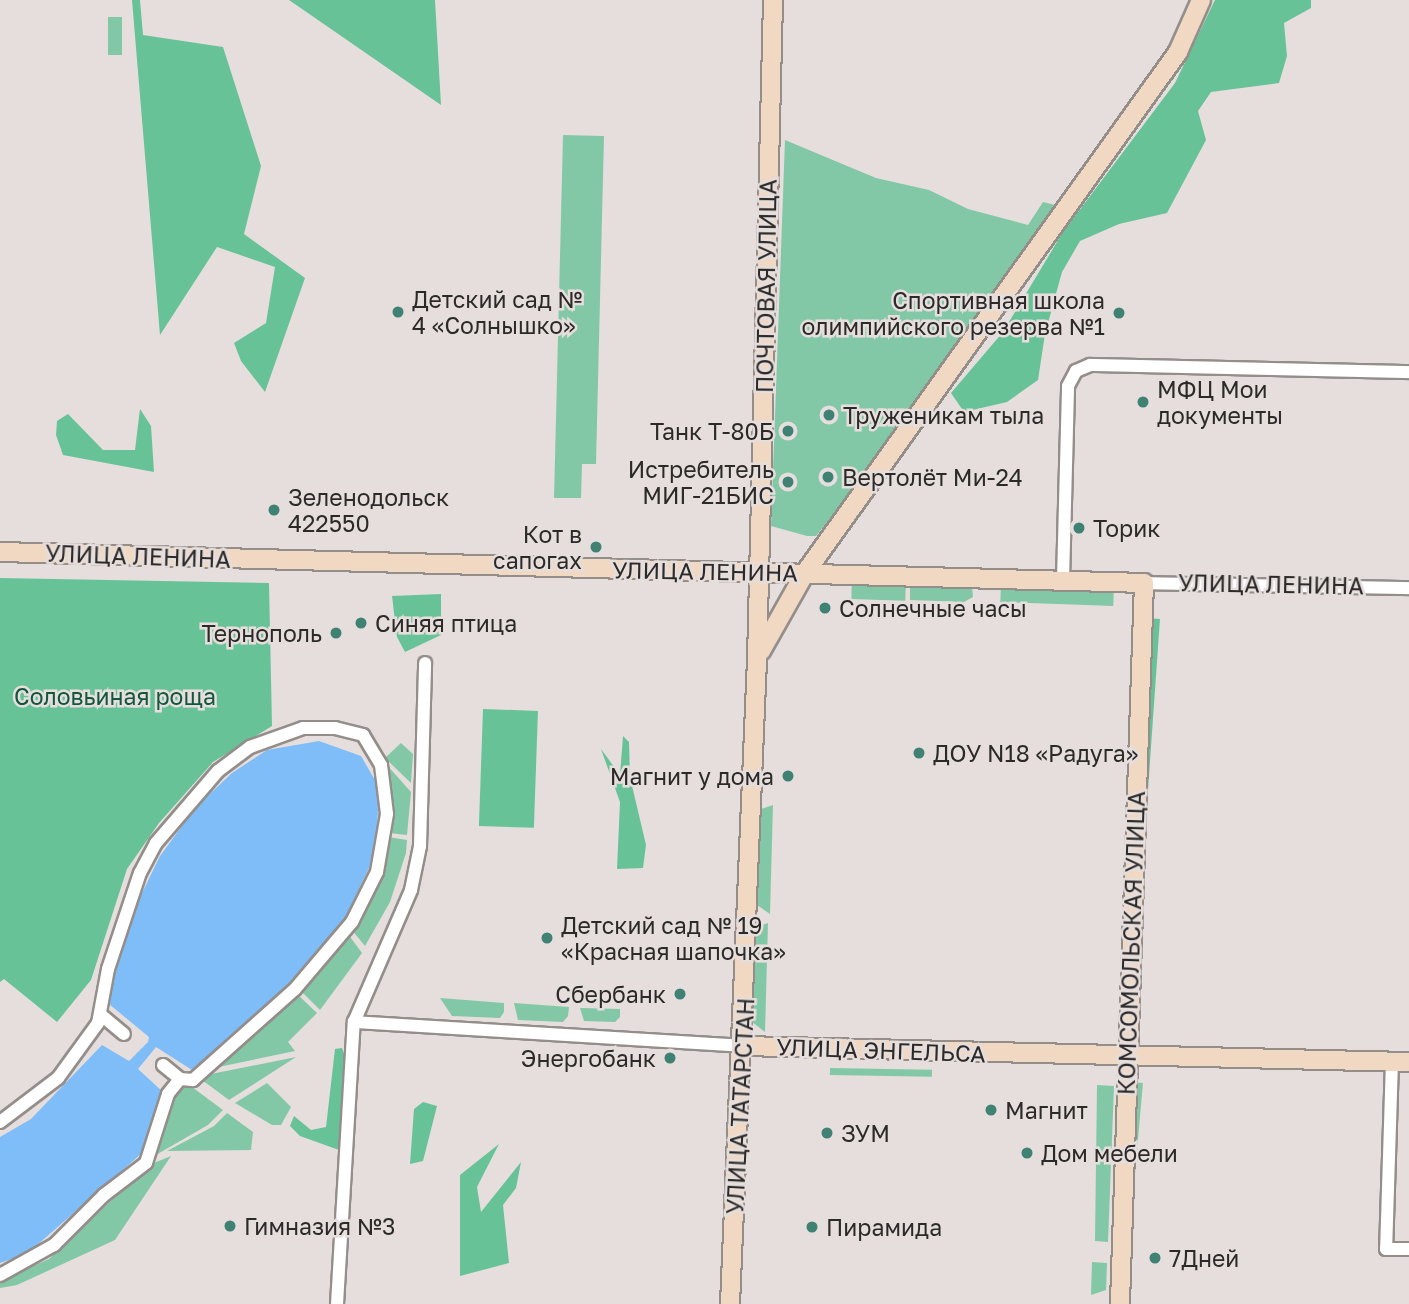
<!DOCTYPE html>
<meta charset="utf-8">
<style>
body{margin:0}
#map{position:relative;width:1409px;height:1304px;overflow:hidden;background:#e5dedc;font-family:"Golos Text",sans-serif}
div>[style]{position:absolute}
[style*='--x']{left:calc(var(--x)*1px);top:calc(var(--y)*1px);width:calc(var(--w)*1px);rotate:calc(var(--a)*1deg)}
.green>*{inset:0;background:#83c8a6;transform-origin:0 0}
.forest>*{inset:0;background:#68c298;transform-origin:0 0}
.water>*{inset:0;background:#7ebdf7}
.roads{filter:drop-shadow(2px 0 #948e8b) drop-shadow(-2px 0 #948e8b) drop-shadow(0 2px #948e8b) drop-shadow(0 -2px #948e8b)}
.street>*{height:12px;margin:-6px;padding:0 6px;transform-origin:6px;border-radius:6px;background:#fff}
.secondary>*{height:18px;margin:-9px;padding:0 9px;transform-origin:9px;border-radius:9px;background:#f0d8c2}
.dots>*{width:19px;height:19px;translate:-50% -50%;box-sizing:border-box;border:4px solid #e5dedc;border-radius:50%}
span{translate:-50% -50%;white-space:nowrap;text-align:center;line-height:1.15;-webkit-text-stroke:5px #e5dedc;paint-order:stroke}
.street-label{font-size:23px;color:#2c2a29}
.poi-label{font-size:23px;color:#2c2a29}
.left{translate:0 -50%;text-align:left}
.right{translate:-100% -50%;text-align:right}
.park-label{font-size:23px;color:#10573c}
</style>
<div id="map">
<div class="green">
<i style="left:108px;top:17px;width:14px;height:38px"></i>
<i style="clip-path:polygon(563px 135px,604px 136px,596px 464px,582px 464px,581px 498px,554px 498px)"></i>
<i style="clip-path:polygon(785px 140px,876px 178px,929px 190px,968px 209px,1028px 225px,1043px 202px,1059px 206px,829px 520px,816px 536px,807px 536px,771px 526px)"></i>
<i style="left:852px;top:579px;width:54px;height:20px;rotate:2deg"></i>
<i style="clip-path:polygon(910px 579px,972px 586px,973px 597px,964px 602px,910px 600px)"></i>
<i style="left:1001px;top:583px;width:113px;height:19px;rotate:2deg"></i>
<i style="clip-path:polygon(401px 743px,413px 754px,411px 783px,385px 758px)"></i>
<i style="clip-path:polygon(386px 764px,411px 792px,407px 835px,389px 833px)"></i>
<i style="clip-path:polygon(773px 805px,770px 914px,757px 905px,761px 809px)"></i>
<i style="clip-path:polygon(388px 837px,407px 840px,406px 853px,390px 902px,365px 946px,351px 929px)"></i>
<i style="clip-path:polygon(768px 923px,765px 1032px,752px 1022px,756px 927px)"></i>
<i style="clip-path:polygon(348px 934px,362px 953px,320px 1010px,300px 990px,333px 957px)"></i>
<i style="clip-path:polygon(297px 994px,317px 1013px,288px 1042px,295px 1051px,209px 1069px)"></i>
<i style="clip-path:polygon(440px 998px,504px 1003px,504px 1012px,500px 1018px,452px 1016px)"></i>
<i style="clip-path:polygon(514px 1003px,569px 1007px,568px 1016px,563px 1022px,518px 1020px)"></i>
<i style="clip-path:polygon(580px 1008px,620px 1009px,620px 1017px,615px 1022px,584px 1021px)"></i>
<i style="clip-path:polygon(296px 1057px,229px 1100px,202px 1080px,206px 1075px)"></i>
<i style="left:830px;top:1068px;width:102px;height:7px;rotate:1deg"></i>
<i style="left:1131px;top:1082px;width:12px;height:157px;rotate:5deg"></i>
<i style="clip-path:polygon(267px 1083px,291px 1107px,281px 1125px,272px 1125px,235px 1103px)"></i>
<i style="clip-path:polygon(1097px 1085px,1114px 1086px,1108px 1242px,1095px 1241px)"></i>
<i style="clip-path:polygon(184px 1087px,192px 1087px,223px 1110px,208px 1125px,154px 1156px,175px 1097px)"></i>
<i style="clip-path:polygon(227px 1113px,253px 1132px,251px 1150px,167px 1151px,214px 1126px)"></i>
<i style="clip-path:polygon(171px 1156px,115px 1240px,17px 1285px,0 1288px,0 1281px,49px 1259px,149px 1165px)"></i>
<i style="clip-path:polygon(1092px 1262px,1107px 1263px,1106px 1290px,1091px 1295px)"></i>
</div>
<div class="forest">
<i style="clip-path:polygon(132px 0,140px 0,143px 35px,223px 47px,261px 166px,244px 234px,305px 278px,265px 392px,241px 361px,234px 343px,266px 323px,275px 267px,217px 247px,160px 335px)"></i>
<i style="clip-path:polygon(289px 0,435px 0,441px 105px,318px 20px)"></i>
<i style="clip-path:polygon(1215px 0,1311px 0,1311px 8px,1284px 23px,1287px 56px,1279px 83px,1211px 92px,1198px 111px,1206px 140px,1167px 213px,1119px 224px,1080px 241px,1062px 272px,1045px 334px,1038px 380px,1007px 402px,964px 412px,951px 393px,1003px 332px,1063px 232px,1175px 83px)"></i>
<i style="clip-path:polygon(140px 409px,151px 426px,154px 472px,63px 455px,56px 435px,57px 421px,68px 414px,103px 450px,135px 450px)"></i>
<i style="clip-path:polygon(0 578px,269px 583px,272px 726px,213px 762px,159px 823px,127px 869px,91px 980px,57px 1022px,4px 979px,0 982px)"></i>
<i style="clip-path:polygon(441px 594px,441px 635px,405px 652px,397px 637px,392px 596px)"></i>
<i style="left:1147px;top:618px;width:13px;height:406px;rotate:4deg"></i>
<i style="left:483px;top:709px;width:55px;height:117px;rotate:2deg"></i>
<i style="clip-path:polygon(623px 736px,629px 742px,630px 777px,646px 845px,643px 868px,617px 869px,620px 802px,601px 749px,620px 775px)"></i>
<i style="clip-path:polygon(342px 1048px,346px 1059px,339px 1150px,300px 1136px,290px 1126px,294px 1116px,311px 1130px,326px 1127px,335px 1049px)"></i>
<i style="clip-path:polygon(423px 1102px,437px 1106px,423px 1161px,410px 1164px,414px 1109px)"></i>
<i style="clip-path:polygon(499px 1144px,477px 1187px,481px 1212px,521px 1162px,516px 1188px,503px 1205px,509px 1263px,460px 1276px,460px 1175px)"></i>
</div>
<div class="water">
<i style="clip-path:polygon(319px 741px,361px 756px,379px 787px,376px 853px,338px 933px,268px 1006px,192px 1070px,156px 1047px,138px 1069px,163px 1092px,142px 1153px,28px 1253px,0 1263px,0 1137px,31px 1119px,102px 1045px,129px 1061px,148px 1042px,149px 1037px,109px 1004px,108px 998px,127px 924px,160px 856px,196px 807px,232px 773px,267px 750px)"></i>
</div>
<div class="roads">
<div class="street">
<i style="--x:1063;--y:580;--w:194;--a:-88.5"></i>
<i style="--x:1068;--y:386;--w:17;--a:-62"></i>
<i style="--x:1076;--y:371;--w:15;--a:-23"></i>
<i style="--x:1090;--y:365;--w:319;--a:1.3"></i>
<i style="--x:1144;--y:583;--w:265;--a:1.1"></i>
<i style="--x:100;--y:1014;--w:31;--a:40"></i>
<i style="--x:354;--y:1022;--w:390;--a:3.5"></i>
<i style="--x:1392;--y:1061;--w:188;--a:91.8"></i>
<i style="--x:1386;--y:1249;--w:23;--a:0"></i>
<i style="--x:163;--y:1065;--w:22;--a:39"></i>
<i style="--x:0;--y:1122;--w:73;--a:-37.2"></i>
<i style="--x:58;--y:1078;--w:68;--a:-54"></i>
<i style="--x:98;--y:1023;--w:55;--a:-79.5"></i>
<i style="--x:108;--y:969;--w:101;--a:-71.6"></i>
<i style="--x:140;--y:873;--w:34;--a:-62"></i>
<i style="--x:156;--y:843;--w:95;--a:-49.3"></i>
<i style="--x:218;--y:771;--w:40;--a:-37"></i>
<i style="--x:250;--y:747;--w:56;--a:-19.7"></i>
<i style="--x:303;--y:728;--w:32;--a:0"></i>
<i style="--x:335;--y:728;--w:29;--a:14"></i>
<i style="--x:363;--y:735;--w:35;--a:59"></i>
<i style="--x:381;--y:765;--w:49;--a:83"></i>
<i style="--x:387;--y:814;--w:59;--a:99.8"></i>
<i style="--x:377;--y:872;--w:56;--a:116.6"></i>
<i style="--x:352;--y:922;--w:88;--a:130.4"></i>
<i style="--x:295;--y:989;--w:137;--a:138.3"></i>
<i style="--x:193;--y:1080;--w:13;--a:-176"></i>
<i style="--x:180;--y:1079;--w:19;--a:129"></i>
<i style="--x:168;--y:1094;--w:72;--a:107.7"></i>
<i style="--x:146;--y:1163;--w:53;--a:142.7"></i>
<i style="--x:104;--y:1195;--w:71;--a:135"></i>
<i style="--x:54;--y:1245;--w:62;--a:150.9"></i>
<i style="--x:337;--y:1304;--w:283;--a:-86.6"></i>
<i style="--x:354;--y:1022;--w:144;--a:-66.6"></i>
<i style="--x:411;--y:890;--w:45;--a:-78.4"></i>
<i style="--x:420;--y:846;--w:183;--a:-88.4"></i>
</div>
<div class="secondary">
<i style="--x:0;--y:552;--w:1144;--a:1.55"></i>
<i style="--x:1144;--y:583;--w:721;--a:91.91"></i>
<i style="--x:761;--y:651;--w:90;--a:-60.6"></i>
<i style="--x:805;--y:573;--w:641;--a:-54.4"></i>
<i style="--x:1178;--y:52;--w:57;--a:-66.1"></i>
<i style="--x:743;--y:1046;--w:666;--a:1.38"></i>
<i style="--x:730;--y:1304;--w:645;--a:-87.6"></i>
<i style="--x:757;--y:660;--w:660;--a:-88.61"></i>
</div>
</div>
<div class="dots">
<i style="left:398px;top:312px;background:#3f8172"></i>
<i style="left:1119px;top:313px;background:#3f8172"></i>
<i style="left:1143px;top:402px;background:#3f8172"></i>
<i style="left:829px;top:415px;background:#3f8172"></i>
<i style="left:788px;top:431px;background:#3f8172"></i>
<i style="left:828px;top:477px;background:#3f8172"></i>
<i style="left:788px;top:482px;background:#3f8172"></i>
<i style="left:274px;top:510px;background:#3f8172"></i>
<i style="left:1079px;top:528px;background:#3f8172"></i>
<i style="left:596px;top:547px;background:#3f8172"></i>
<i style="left:825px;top:608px;background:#3f8172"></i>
<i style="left:361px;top:623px;background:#3f8172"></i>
<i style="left:336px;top:633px;background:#3f8172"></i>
<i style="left:919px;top:753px;background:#3f8172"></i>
<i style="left:788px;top:776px;background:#3f8172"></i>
<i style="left:547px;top:938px;background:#3f8172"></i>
<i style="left:680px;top:994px;background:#3f8172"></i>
<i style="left:670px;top:1058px;background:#3f8172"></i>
<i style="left:991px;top:1110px;background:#3f8172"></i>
<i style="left:827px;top:1133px;background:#3f8172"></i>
<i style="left:1027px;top:1153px;background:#3f8172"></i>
<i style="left:230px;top:1226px;background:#3f8172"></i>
<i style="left:812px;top:1227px;background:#3f8172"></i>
<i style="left:1155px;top:1258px;background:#3f8172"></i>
</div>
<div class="street-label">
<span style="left:766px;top:286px;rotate:-89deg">ПОЧТОВАЯ УЛИЦА</span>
<span style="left:138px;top:556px;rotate:2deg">УЛИЦА ЛЕНИНА</span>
<span style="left:705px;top:571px;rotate:1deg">УЛИЦА ЛЕНИНА</span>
<span style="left:1271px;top:584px;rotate:1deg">УЛИЦА ЛЕНИНА</span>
<span style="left:1131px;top:943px;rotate:-88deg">КОМСОМОЛЬСКАЯ УЛИЦА</span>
<span style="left:881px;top:1050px;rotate:2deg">УЛИЦА ЭНГЕЛЬСА</span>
<span style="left:740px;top:1106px;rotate:-87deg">УЛИЦА ТАТАРСТАН</span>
</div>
<div class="poi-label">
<span class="left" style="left:412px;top:312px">Детский сад №<br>4 «Солнышко»</span>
<span class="right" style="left:1105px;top:313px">Спортивная школа<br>олимпийского резерва №1</span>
<span class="left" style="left:1157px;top:402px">МФЦ Мои<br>документы</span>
<span class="left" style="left:843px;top:415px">Труженикам тыла</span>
<span class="right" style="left:774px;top:431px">Танк Т-80Б</span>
<span class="right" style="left:774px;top:482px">Истребитель<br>МИГ-21БИС</span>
<span class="left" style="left:842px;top:477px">Вертолёт Ми-24</span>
<span class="left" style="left:288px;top:510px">Зеленодольск<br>422550</span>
<span class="left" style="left:1093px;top:528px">Торик</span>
<span class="right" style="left:582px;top:547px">Кот в<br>сапогах</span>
<span class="left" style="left:839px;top:608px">Солнечные часы</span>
<span class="left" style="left:375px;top:623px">Синяя птица</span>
<span class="right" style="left:322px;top:633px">Тернополь</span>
<span class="left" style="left:933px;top:753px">ДОУ N18 «Радуга»</span>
<span class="right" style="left:774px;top:776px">Магнит у дома</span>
<span class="left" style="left:561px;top:938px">Детский сад № 19<br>«Красная шапочка»</span>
<span class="right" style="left:666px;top:994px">Сбербанк</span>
<span class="right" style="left:656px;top:1058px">Энергобанк</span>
<span class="left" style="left:1005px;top:1110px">Магнит</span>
<span class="left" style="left:841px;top:1133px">ЗУМ</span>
<span class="left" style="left:1041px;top:1153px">Дом мебели</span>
<span class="left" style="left:244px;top:1226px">Гимназия №3</span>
<span class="left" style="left:826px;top:1227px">Пирамида</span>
<span class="left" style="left:1169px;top:1258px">7Дней</span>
</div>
<div class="park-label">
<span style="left:115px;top:696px">Соловьиная роща</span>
</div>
</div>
